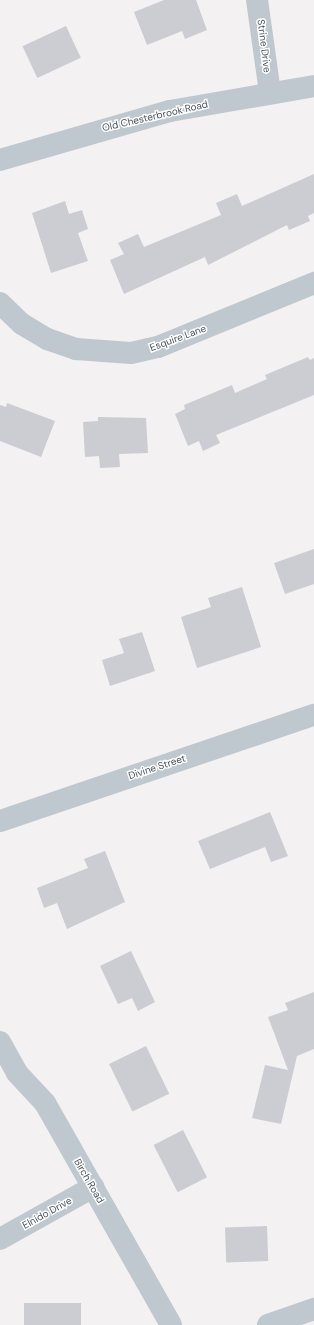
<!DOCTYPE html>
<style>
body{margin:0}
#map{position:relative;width:314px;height:1325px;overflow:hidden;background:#f3f1f1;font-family:"DM Sans",sans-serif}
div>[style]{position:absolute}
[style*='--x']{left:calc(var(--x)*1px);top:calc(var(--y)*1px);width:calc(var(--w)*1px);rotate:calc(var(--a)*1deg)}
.building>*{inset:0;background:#cbcdd3;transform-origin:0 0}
.minor>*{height:22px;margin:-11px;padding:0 11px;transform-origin:11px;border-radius:11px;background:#bfc8cf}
span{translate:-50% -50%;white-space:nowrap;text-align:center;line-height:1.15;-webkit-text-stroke:3px #fff;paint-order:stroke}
.street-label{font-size:10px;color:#49545e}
</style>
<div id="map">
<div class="building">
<i style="clip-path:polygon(164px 0,196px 0,207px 30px,185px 39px,182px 31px,147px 45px,134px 12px)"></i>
<i style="left:66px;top:26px;width:35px;height:48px;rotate:65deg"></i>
<i style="clip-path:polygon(314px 174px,314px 213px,308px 216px,310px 221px,289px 230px,287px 225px,208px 265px,205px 257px,124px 294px,110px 260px,124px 254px,118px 243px,138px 234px,144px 247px,221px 215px,216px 203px,237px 194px,242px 206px)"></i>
<i style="clip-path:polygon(65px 201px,69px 214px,82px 210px,88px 229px,78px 233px,88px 261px,51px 273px,32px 213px)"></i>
<i style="clip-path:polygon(308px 357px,310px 360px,314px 358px,314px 395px,216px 435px,220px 443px,203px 451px,199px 441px,188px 446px,175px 414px,185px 409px,184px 405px,232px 385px,235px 393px,267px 379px,265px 375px)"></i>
<i style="clip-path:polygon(7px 403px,55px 421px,41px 457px,0 441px,0 405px,6px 407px)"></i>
<i style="clip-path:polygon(98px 417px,146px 418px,148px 453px,119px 454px,120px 467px,100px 468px,99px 456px,85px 457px,83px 422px,98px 421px)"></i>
<i style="clip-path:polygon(314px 549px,314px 584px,285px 594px,274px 563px)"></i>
<i style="clip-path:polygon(242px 587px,261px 647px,197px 668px,181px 617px,211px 607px,208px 598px)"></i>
<i style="clip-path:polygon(142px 632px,155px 671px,110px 686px,102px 660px,124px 653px,119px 639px)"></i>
<i style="clip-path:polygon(270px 812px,288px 856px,271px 862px,265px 847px,210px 869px,198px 841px)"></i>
<i style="clip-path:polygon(105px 851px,125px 902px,67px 929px,57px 903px,44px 908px,37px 888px,88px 868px,84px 859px)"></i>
<i style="clip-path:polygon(131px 951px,155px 1002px,138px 1011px,132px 998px,118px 1004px,100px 966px)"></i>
<i style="clip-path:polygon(314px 992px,314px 1049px,297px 1056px,281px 1124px,252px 1118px,265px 1065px,288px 1070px,268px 1017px,288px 1010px,285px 1003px)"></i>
<i style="left:146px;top:1046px;width:53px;height:41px;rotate:64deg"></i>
<i style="left:183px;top:1130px;width:53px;height:33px;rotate:63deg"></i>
<i style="left:267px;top:1226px;width:35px;height:42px;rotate:88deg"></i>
<i style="left:24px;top:1303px;width:57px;height:22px"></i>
</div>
<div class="minor">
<i style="--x:257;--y:0;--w:94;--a:82"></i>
<i style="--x:0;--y:160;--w:177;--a:-16.1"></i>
<i style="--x:170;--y:111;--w:146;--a:-9.8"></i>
<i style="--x:0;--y:303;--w:30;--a:44"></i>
<i style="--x:22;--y:324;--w:29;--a:31"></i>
<i style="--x:47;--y:339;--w:31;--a:19"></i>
<i style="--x:76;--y:349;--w:55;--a:4.2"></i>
<i style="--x:131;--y:353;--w:28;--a:-13"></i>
<i style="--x:158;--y:347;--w:169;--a:-22.3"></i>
<i style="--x:0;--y:821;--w:331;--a:-18.7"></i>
<i style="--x:0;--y:1042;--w:35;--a:61"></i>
<i style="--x:17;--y:1073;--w:41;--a:47"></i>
<i style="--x:45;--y:1103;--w:255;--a:60.4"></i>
<i style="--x:0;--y:1239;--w:107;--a:-29.2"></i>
<i style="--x:268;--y:1325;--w:49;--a:-19.2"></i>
</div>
<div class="street-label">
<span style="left:264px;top:46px;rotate:83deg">Strine Drive</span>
<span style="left:155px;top:116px;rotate:-13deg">Old Chesterbrook Road</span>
<span style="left:178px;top:338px;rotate:-20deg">Esquire Lane</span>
<span style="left:157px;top:767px;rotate:-18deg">Divine Street</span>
<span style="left:89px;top:1181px;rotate:60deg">Birch Road</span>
<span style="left:47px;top:1213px;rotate:-29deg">Elnido Drive</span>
</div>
</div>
